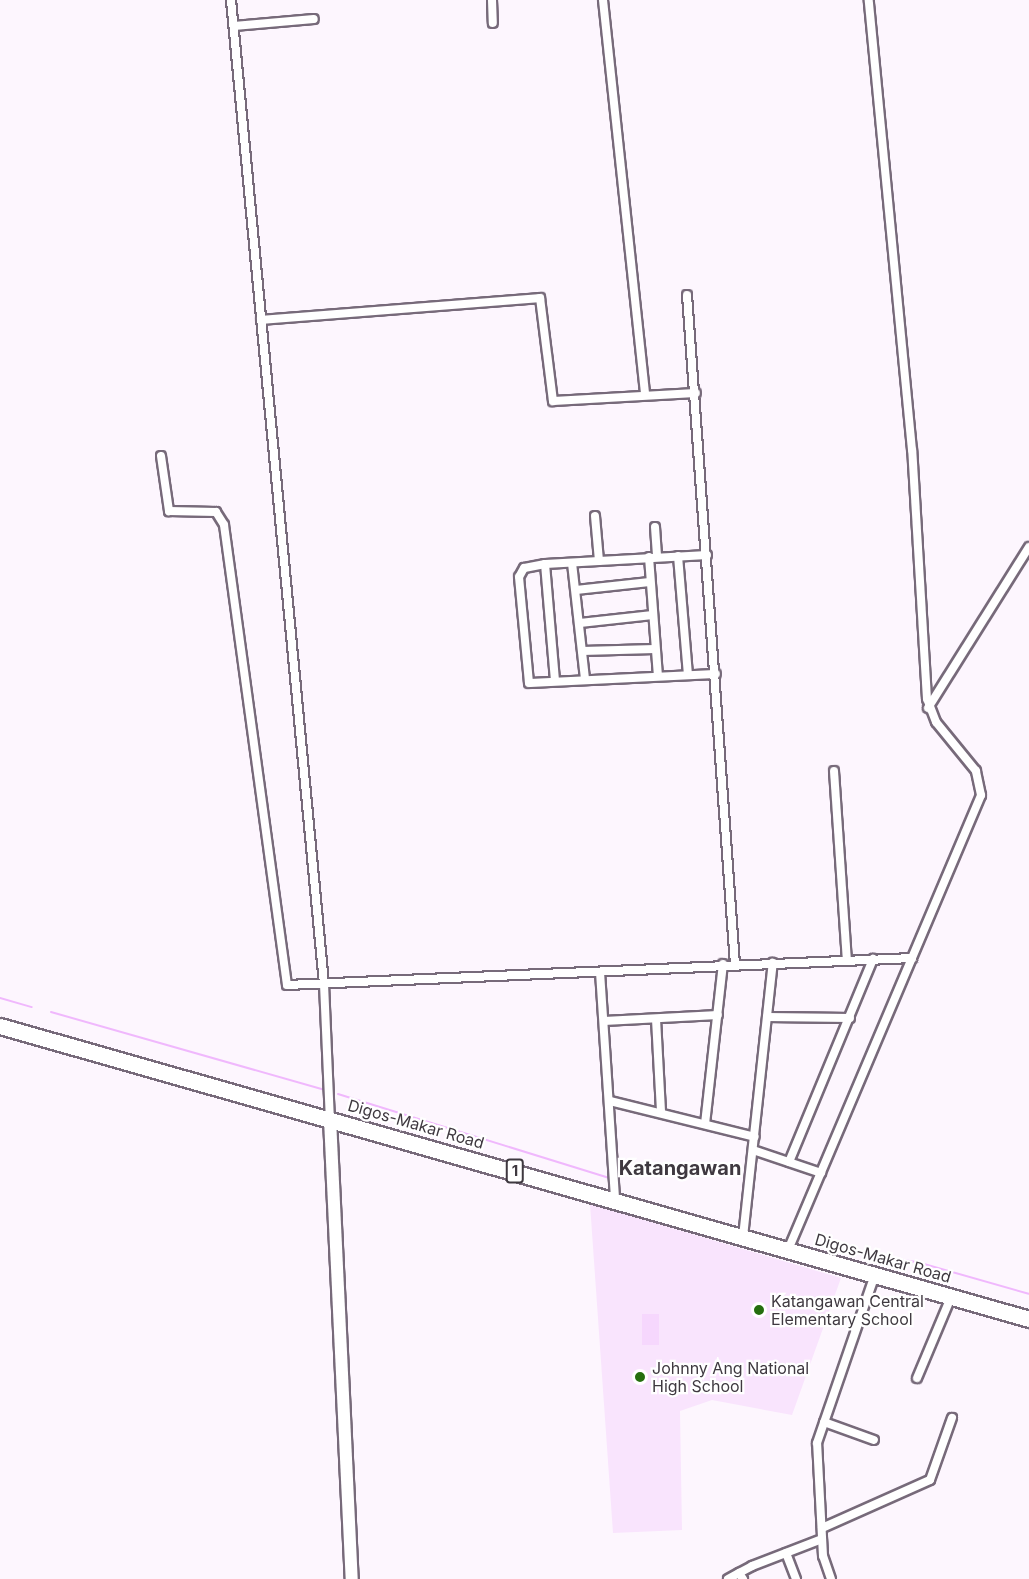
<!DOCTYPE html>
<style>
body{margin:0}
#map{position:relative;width:1029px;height:1579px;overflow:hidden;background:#fdf6fe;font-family:Inter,sans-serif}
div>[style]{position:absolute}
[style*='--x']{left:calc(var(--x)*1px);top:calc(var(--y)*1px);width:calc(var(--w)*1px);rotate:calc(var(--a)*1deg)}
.built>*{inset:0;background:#f9e4fd}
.green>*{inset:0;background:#f6d7fd;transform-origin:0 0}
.stream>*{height:2px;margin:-1px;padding:0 1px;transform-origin:1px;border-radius:1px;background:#f0b8fd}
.roads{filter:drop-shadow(2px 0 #776a7a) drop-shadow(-2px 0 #776a7a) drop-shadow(0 2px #776a7a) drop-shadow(0 -2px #776a7a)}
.street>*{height:8px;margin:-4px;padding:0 4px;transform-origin:4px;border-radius:4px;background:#fff}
.secondary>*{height:12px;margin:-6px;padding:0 6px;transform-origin:6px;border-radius:6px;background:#fff}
.highway>*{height:15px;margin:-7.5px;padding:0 7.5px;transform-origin:7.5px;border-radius:7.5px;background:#fff}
.dots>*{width:16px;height:16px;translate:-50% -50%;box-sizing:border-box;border:3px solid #fff;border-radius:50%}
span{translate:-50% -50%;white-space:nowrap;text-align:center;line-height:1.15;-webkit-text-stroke:4.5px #fff;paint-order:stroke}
.shield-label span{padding:2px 4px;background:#fff;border:2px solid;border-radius:4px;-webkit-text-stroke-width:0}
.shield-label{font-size:15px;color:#3f3940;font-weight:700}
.street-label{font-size:16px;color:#3f3940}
.poi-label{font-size:16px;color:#3f3940}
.left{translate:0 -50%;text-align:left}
.quarter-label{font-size:20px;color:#3f3940;font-weight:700}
</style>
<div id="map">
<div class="built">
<i style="clip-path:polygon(590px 1204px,841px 1278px,792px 1415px,712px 1400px,680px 1411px,682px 1530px,613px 1533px)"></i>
</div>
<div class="green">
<i style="left:642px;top:1314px;width:17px;height:31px"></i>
</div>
<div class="stream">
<i style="--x:0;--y:998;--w:33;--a:16"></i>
<i style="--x:51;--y:1012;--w:284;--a:15.9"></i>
<i style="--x:338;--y:1094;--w:284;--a:17.2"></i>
<i style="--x:873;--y:1256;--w:44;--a:7.8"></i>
<i style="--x:917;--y:1262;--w:116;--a:15.9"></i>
</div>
<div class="roads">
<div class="street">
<i style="--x:231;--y:0;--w:988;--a:84.6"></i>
<i style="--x:324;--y:984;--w:135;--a:87.5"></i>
<i style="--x:492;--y:0;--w:23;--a:88"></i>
<i style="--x:603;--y:0;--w:397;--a:83.9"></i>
<i style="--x:234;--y:26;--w:80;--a:-5"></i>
<i style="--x:687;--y:295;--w:671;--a:85.9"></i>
<i style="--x:261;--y:320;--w:280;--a:-4.5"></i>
<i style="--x:540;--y:298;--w:104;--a:82.8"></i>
<i style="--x:553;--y:401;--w:143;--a:-3.2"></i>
<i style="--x:161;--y:456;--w:56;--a:81.7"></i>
<i style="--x:169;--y:511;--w:47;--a:1.2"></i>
<i style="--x:216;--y:512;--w:15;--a:58"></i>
<i style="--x:224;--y:525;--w:464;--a:82.2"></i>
<i style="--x:287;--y:985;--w:626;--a:-2.47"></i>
<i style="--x:595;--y:516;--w:45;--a:84.9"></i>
<i style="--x:655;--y:527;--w:30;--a:86"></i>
<i style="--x:707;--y:555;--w:162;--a:176.8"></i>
<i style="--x:545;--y:564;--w:21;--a:169"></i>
<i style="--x:524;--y:568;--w:10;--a:119"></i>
<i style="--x:519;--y:577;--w:106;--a:84.6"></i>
<i style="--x:529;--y:683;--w:187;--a:-2.8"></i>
<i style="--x:678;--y:556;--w:119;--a:85.2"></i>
<i style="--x:649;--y:557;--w:119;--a:85.7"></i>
<i style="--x:572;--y:563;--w:116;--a:83.6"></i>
<i style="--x:545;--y:564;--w:116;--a:85.1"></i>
<i style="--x:576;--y:590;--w:74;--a:-6.2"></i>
<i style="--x:580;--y:623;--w:73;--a:-6.3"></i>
<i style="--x:582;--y:651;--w:73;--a:-1.6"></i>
<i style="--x:928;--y:708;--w:190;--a:-57.9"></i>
<i style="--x:834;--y:771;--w:189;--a:86.1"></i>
<i style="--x:600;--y:972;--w:227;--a:86.2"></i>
<i style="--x:767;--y:1017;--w:83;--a:0.7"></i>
<i style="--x:656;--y:1019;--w:93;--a:86.9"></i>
<i style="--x:604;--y:1021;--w:114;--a:-3"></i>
<i style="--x:610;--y:1101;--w:149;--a:13.9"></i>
<i style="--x:705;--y:1124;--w:161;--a:-83.6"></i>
<i style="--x:753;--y:1150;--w:72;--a:18.7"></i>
<i style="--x:789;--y:1162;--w:220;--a:-67.5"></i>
<i style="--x:743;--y:1237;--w:276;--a:-83.8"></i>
<i style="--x:788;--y:1250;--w:494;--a:-67"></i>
<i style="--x:981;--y:795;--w:25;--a:-102"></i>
<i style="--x:976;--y:771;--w:63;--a:-129.2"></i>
<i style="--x:936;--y:722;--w:25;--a:-111"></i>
<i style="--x:927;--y:699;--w:249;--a:-93.4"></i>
<i style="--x:912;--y:450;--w:452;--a:-95.5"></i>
<i style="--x:917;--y:1378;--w:88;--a:-67.2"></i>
<i style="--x:824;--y:1422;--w:53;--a:19.8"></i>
<i style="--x:822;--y:1528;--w:118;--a:-24"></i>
<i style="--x:930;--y:1480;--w:66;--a:-70.5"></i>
<i style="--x:786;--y:1553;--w:28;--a:69"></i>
<i style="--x:728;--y:1579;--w:13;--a:-29"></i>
<i style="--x:743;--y:1579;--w:7;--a:-124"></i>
<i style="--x:739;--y:1573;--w:15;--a:-28"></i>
<i style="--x:752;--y:1566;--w:75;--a:-21.1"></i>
<i style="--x:831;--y:1579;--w:24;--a:-109"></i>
<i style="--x:823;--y:1556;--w:113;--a:-93"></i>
<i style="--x:817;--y:1443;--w:178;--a:-71"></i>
</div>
<div class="secondary">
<i style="--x:330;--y:1119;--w:461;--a:87.3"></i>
</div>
<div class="highway">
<i style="--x:0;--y:1026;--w:1070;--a:15.89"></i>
</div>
</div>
<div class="dots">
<i style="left:759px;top:1310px;background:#256e0e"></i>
<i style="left:640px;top:1377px;background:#256e0e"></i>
</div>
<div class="shield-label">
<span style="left:515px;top:1171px">1</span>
</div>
<div class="street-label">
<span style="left:416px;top:1124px;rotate:16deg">Digos-Makar Road</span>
<span style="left:883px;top:1258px;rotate:16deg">Digos-Makar Road</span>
</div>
<div class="poi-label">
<span class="left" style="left:771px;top:1310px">Katangawan Central<br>Elementary School</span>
<span class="left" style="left:652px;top:1377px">Johnny Ang National<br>High School</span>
</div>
<div class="quarter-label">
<span style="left:680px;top:1168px">Katangawan</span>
</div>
</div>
